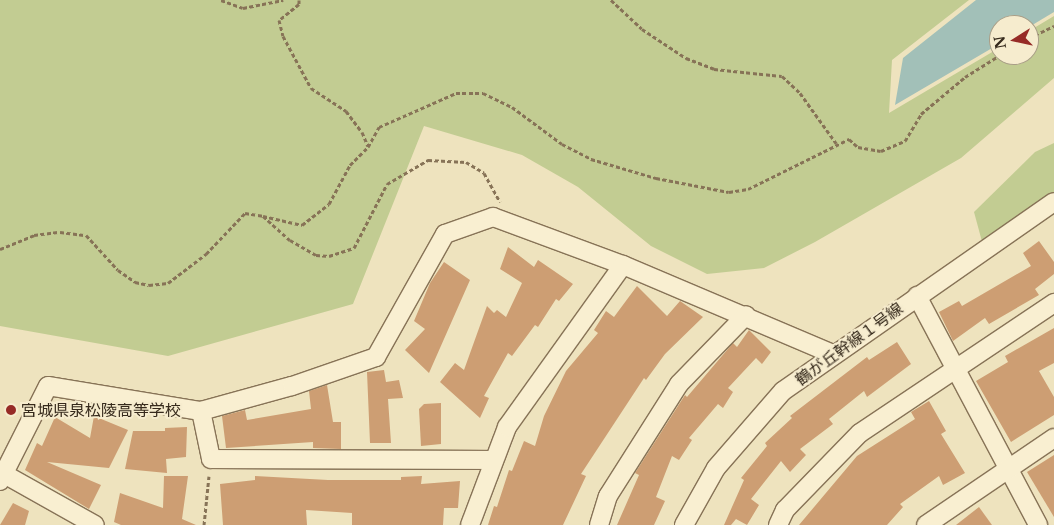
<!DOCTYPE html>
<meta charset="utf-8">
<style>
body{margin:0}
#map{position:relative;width:1054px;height:525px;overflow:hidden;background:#eee3be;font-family:"Libre Baskerville","Noto Sans JP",serif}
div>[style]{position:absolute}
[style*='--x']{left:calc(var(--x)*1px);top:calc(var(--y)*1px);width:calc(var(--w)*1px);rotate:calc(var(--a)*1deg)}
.green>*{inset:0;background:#c2cc92}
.water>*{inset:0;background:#a2c0b8}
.building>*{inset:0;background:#cd9e73}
.path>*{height:3px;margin-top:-1.5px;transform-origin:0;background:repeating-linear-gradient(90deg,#877357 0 4px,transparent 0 6.5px)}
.roads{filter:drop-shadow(1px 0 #877357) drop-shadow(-1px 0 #877357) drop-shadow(0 1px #877357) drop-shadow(0 -1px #877357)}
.minor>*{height:18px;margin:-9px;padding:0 9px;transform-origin:9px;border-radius:9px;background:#f9efd1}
.dots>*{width:14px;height:14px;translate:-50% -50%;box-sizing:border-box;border:2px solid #f6ecce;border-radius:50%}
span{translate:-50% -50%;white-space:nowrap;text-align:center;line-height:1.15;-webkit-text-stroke:4px #f6ecce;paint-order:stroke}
.street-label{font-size:16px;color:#362a1c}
.poi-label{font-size:16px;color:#362a1c}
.left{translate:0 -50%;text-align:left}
.north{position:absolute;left:989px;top:15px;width:50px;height:50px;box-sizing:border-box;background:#f6ecce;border:1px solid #a99e87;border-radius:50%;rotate:260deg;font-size:14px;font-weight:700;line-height:20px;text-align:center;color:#362a1c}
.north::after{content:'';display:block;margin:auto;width:18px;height:22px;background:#962b26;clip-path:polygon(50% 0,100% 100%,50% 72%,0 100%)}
</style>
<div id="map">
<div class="green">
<i style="clip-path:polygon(0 0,969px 0,892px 60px,889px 113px,999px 48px,999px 55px,1029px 55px,1029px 31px,1054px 16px,1054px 78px,961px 158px,815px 242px,764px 268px,707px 274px,651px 246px,578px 187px,522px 155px,424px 126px,353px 304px,168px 356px,0 326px)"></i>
<i style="clip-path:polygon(1054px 143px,1054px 202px,984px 249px,974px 212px,1035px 152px)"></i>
</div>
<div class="water">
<i style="clip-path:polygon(976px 0,1054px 0,1054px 12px,1029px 27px,999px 25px,999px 44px,895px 105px,903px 58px)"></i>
</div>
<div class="building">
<i style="clip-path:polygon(1039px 241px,1054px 262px,1054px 274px,1035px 289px,1039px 295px,989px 324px,985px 318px,953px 341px,939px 312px,959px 301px,962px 306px,1031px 266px,1023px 253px)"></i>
<i style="clip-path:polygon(508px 247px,534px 267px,538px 260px,573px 284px,559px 301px,556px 299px,538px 327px,535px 325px,512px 356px,508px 353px,484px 396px,489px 398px,480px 418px,440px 382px,455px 363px,464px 370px,487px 306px,494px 313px,497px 310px,506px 317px,522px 283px,500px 269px)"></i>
<i style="clip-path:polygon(444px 262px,470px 280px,429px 373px,405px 350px,425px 329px,414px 321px,430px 283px)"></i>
<i style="clip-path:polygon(637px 286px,667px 316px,680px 301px,703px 317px,665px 354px,646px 380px,644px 378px,581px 474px,586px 476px,563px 525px,488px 525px,494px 506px,497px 507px,509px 470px,512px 471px,524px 441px,535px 446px,544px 416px,566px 371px,598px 333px,594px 330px,606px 311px,614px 317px)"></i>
<i style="clip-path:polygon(1054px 328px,1054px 363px,1039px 371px,1054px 397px,1054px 415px,1011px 442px,976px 381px,1008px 362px,1005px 356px)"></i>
<i style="clip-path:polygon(749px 330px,771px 352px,762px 364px,756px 358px,728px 388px,733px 392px,723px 408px,718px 404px,689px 438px,692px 440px,679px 460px,672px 456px,656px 497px,665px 501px,654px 525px,617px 525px,639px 475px,635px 473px,685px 395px,687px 397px,733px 343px,737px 347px)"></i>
<i style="clip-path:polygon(897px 342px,911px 364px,867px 397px,864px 391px,829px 419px,833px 424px,800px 449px,806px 455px,790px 472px,781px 461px,751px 499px,759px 505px,747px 525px,736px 519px,731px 525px,724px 525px,744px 480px,741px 478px,767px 446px,765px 443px,792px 418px,790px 416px,867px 357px,869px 360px)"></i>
<i style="clip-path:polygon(384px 370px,386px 382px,399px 380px,403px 398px,388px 399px,391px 443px,370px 443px,367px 372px)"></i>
<i style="clip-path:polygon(327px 385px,333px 422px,341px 422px,341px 449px,313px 448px,313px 442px,226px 448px,222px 416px,245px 410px,247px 420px,311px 409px,309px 391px)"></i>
<i style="clip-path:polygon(929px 401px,946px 431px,941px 434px,965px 473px,943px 485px,939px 476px,900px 504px,903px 507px,887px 525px,799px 525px,857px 456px,915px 419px,911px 412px)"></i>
<i style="clip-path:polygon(441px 403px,441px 444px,421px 446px,419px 409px,424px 404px)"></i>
<i style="clip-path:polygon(94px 416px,128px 430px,109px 468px,47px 462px,101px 485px,89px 509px,25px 470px,37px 443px,42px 446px,55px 417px,90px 438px)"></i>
<i style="clip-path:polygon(187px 427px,186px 457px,166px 459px,167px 473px,125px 469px,133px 431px,165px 431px,165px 428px)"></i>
<i style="clip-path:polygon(1054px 455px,1054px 517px,1027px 472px)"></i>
<i style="clip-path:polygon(164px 476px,188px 476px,182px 519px,196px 525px,121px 525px,114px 522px,120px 493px,163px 508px)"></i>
<i style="clip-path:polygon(255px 476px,328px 480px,401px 480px,401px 477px,422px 476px,421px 484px,460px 481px,458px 508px,444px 508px,443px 525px,352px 525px,352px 513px,306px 510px,307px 525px,223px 525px,220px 484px,255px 480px)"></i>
<i style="clip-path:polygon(13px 503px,29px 511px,25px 525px,0 525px)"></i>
<i style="clip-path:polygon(979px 507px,992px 525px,956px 525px)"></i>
</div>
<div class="path">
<i style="--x:221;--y:0;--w:23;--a:20"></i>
<i style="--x:243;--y:8;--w:41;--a:-11.3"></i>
<i style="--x:299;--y:0;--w:4;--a:90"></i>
<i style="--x:299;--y:4;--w:26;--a:141"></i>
<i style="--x:279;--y:20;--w:16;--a:76"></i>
<i style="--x:283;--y:36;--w:59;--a:61.7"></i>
<i style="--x:311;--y:88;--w:42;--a:33.3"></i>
<i style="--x:346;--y:111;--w:26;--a:53"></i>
<i style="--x:362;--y:132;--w:15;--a:67"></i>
<i style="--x:611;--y:0;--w:42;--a:43.1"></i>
<i style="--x:642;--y:29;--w:53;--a:33.4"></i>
<i style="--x:686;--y:58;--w:30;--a:21"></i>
<i style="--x:714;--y:69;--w:68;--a:5.9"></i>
<i style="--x:782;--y:76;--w:25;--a:43"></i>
<i style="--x:800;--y:93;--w:62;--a:54.2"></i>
<i style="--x:1029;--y:38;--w:28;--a:-26"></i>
<i style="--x:263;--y:216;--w:40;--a:13"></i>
<i style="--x:302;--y:225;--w:34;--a:-38"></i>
<i style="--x:329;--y:204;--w:44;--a:-61.7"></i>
<i style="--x:350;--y:165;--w:25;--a:-45"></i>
<i style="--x:368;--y:147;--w:23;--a:-61"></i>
<i style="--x:379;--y:127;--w:84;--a:-23.8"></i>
<i style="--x:456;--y:93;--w:27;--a:0"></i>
<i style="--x:483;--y:93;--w:32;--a:26"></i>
<i style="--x:512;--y:107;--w:62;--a:36.5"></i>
<i style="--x:562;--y:144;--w:33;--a:27"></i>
<i style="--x:591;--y:159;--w:68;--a:16.3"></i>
<i style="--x:656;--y:178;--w:74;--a:10.9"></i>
<i style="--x:729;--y:192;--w:19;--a:-9"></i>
<i style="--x:748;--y:189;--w:113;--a:-26.3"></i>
<i style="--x:849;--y:139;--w:12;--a:42"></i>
<i style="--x:858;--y:147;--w:23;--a:10"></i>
<i style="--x:881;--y:151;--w:26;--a:-23"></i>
<i style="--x:905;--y:141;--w:31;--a:-59"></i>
<i style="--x:921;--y:114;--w:57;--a:-40.1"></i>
<i style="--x:965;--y:77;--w:41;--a:-32.2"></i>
<i style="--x:0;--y:249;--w:37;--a:-22"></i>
<i style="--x:34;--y:235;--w:26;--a:-7"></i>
<i style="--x:60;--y:232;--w:26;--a:7"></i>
<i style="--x:86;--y:235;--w:47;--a:47.6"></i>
<i style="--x:118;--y:270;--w:21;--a:35"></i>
<i style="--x:135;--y:282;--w:14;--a:12"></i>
<i style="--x:149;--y:285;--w:19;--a:-6"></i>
<i style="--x:168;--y:283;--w:48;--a:-37.3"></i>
<i style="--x:206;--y:254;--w:57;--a:-46.4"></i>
<i style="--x:245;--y:213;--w:18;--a:9"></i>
<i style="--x:263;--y:216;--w:36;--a:42"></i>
<i style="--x:290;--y:240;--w:30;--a:30"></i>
<i style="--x:316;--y:255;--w:13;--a:4"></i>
<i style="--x:329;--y:256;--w:26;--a:-18"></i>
<i style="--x:354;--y:248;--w:72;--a:-62.7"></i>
<i style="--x:387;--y:184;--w:48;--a:-30.3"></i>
<i style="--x:428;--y:160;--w:38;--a:3"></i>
<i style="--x:466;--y:162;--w:21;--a:31"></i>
<i style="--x:484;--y:173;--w:33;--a:61"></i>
<i style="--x:204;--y:525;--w:49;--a:-84.2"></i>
</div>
<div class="roads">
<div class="minor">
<i style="--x:917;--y:296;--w:259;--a:62.1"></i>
<i style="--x:201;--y:411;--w:49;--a:78.2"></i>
<i style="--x:211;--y:459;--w:283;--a:0.2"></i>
<i style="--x:4;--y:474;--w:104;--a:29.3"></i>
<i style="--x:0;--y:481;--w:106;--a:-63.2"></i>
<i style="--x:48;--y:386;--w:155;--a:9.3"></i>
<i style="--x:201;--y:411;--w:94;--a:-15.4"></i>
<i style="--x:292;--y:386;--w:89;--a:-19"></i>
<i style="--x:376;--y:357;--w:141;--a:-60.7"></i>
<i style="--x:445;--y:234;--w:51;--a:-19.5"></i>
<i style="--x:493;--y:217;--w:139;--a:20.3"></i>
<i style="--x:623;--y:265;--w:228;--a:23"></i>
<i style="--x:470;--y:525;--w:105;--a:-69.3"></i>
<i style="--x:507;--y:427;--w:199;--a:-54.4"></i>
<i style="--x:599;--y:525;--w:30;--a:-73"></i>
<i style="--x:608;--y:496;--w:133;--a:-57.6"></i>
<i style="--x:679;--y:384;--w:96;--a:-45.8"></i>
<i style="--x:684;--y:525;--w:65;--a:-60.7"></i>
<i style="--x:716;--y:468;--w:102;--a:-49"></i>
<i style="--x:783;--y:391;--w:330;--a:-34.9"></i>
<i style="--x:778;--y:525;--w:17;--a:-65"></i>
<i style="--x:785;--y:510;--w:107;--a:-45.8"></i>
<i style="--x:860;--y:433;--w:234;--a:-33.8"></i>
<i style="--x:926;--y:525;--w:155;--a:-34.2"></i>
</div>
</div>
<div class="dots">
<i style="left:11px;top:410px;background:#962b26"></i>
</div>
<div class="street-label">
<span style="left:849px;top:344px;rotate:-36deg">鶴が丘幹線１号線</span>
</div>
<div class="poi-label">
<span class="left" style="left:21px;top:410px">宮城県泉松陵高等学校</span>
</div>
<div class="north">N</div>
</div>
